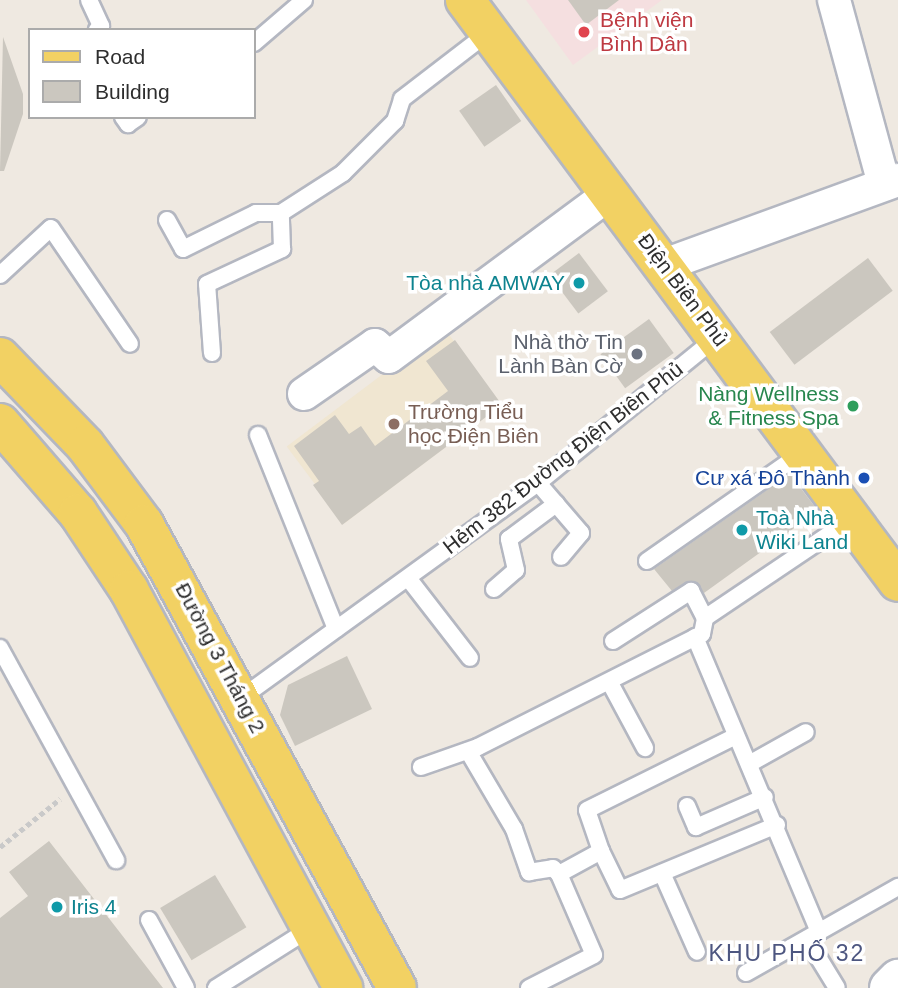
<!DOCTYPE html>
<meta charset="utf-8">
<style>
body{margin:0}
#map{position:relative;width:898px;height:988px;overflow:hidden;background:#efe9e1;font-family:Arial,sans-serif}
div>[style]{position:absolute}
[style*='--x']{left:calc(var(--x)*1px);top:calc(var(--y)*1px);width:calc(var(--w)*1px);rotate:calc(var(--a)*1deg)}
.education>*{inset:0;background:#f0e6d1;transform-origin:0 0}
.medical>*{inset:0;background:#f5dfe0}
.building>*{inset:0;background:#cbc7bf;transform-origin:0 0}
.path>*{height:4.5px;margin-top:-2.25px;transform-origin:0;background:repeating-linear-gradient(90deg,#c9c9c9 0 5px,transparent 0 8.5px)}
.roads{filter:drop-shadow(2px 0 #b4b7c1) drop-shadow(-2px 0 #b4b7c1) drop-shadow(0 2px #b4b7c1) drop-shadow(0 -2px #b4b7c1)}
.lane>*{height:16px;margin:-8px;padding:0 8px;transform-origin:8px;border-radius:8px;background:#fff}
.street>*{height:32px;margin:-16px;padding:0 16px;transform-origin:16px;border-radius:16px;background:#fff}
.secondary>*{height:38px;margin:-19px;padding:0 19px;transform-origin:19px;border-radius:19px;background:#fff}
.primary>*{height:38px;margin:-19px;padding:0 19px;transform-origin:19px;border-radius:19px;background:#f2d163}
.dots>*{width:19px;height:19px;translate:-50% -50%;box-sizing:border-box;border:4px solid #fff;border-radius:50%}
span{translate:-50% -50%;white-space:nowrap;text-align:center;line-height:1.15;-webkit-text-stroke:7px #fff;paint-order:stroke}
.health-label{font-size:21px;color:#be3a42}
.left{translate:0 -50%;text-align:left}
.culture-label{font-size:21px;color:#0d838f}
.right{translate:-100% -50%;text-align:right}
.street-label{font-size:21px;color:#2e2e2e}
.worship-label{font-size:21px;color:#5b616d}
.leisure-label{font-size:21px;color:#27864d}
.education-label{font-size:21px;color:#785e54}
.transit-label{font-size:21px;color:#164399}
.neighbourhood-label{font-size:23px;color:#4d5680;letter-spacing:2px}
.legend{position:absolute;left:28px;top:28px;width:228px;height:91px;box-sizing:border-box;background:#fff;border:2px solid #ababab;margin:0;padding:9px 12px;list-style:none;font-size:21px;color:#2e2e2e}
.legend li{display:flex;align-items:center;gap:14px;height:35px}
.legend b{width:35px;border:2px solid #ababab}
</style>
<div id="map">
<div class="education">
<i style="left:444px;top:328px;width:96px;height:197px;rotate:53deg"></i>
</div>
<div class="medical">
<i style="clip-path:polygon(526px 0,662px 0,573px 65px)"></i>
</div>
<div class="building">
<i style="clip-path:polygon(568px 0,619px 0,586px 25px)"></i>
<i style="clip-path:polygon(3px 37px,23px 94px,23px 114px,4px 171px,0 171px)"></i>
<i style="left:496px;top:85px;width:44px;height:45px;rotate:55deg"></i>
<i style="left:579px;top:253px;width:48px;height:37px;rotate:53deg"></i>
<i style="left:868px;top:258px;width:41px;height:123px;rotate:53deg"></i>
<i style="left:649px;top:319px;width:42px;height:60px;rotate:54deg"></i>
<i style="clip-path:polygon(455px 340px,502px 405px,342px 525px,313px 485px,319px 481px,294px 446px,335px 415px,349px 434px,361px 426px,375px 446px,448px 391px,426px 361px)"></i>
<i style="clip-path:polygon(790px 474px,818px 511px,704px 593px,692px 581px,672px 591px,654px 569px)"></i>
<i style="clip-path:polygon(347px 656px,372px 709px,295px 746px,280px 715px,288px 685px)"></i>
<i style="clip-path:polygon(49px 841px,163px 988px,0 988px,0 918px,28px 896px,9px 872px)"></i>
<i style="left:215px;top:875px;width:61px;height:64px;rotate:59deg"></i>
</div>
<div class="path">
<i style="--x:0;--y:847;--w:77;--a:-38.7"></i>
</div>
<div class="roads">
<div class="lane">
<i style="--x:89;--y:0;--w:29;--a:65"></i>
<i style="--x:101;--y:26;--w:6;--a:135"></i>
<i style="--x:254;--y:43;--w:66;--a:-40.7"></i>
<i style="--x:123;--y:117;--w:9;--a:54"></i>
<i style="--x:128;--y:124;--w:12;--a:-35"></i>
<i style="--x:167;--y:220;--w:33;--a:61"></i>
<i style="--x:183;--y:249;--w:81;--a:-26.3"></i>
<i style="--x:256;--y:213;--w:25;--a:0"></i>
<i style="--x:281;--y:213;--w:74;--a:-32.8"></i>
<i style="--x:343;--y:173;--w:74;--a:-45"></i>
<i style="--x:395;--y:121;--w:23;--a:-72"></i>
<i style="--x:402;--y:99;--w:110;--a:-37.6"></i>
<i style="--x:0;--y:275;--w:69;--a:-42.7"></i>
<i style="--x:51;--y:228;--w:140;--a:55.7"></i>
<i style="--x:212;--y:353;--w:69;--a:-94.1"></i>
<i style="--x:207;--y:284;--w:83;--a:-25"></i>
<i style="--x:282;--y:249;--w:36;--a:-92"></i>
<i style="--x:258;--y:435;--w:209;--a:68.1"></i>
<i style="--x:538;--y:483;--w:66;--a:49.3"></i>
<i style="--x:581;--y:533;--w:31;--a:130"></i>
<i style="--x:647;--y:561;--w:190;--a:-34.9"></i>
<i style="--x:408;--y:578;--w:101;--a:52.2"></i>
<i style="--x:494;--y:589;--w:29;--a:-41"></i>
<i style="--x:516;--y:570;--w:32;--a:-103"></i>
<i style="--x:509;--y:539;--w:59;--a:-36.7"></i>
<i style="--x:695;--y:637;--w:320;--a:67.2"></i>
<i style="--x:613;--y:641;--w:93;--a:-32.7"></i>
<i style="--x:691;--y:591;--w:30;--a:63"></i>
<i style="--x:0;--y:648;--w:242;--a:61.3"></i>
<i style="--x:610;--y:683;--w:74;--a:61.7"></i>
<i style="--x:241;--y:698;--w:367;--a:-35.9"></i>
<i style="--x:538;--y:483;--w:230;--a:-39.2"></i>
<i style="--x:468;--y:751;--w:91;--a:59.5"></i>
<i style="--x:514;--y:829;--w:46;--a:70.8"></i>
<i style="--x:529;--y:872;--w:24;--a:-9"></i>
<i style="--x:553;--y:868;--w:8;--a:45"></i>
<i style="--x:559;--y:874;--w:88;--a:66.6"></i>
<i style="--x:594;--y:955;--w:73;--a:153.1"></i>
<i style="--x:749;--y:764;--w:65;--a:-29.3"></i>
<i style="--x:421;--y:767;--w:60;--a:-19.3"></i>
<i style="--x:478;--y:747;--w:251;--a:-26.8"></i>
<i style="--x:702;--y:634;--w:16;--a:-79"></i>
<i style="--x:705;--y:618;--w:177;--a:-34"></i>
<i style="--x:687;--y:806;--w:23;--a:67"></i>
<i style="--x:696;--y:827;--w:75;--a:-23.5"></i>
<i style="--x:601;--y:851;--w:43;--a:-108.9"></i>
<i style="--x:587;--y:810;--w:166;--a:-26.4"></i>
<i style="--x:662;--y:873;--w:86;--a:66.1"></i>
<i style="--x:559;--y:874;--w:48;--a:-28.7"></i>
<i style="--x:601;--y:851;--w:43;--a:64"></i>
<i style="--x:620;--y:890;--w:170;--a:-22.5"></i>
<i style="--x:149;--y:920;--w:77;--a:61.4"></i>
<i style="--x:807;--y:939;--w:57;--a:58.5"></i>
<i style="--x:746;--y:973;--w:175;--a:-29.5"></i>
<i style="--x:216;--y:988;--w:112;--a:-32.3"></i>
</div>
<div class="street">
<i style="--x:834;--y:0;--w:191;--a:74.8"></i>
<i style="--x:664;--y:265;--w:249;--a:-20"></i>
<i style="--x:304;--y:394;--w:86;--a:-34.6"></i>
<i style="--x:375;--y:345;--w:18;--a:41"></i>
<i style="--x:389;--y:357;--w:276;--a:-36.5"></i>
</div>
<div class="secondary">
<i style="--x:889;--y:988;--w:13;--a:-45"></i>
</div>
<div class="primary">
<i style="--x:465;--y:0;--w:725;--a:53.35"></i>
<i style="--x:0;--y:357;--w:122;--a:46"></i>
<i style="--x:85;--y:445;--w:99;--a:53.2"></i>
<i style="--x:144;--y:524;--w:528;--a:61.4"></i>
<i style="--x:0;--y:423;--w:119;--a:49.1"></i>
<i style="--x:78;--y:513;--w:92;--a:56.5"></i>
<i style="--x:129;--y:590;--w:452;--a:61.7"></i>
</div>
</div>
<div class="dots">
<i style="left:584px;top:32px;background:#e0444e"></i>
<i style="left:579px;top:283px;background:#0f9aa8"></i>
<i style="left:637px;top:354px;background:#6b7280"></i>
<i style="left:853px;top:406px;background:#2e9e5b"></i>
<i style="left:394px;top:424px;background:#8d6e63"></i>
<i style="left:864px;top:478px;background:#1a4fb4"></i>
<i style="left:742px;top:530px;background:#0f9aa8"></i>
<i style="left:57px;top:907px;background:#0f9aa8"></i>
</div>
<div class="health-label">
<span class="left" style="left:600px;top:32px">Bệnh viện<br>Bình Dân</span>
</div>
<div class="culture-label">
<span class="right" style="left:565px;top:283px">Tòa nhà AMWAY</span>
<span class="left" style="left:756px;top:530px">Toà Nhà<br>Wiki Land</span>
<span class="left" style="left:71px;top:907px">Iris 4</span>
</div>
<div class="street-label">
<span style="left:683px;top:290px;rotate:53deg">Điện Biên Phủ</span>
<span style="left:563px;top:458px;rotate:-38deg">Hẻm 382 Đường Điện Biên Phủ</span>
<span style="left:220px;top:658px;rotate:62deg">Đường 3 Tháng 2</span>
</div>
<div class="worship-label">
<span class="right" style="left:623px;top:354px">Nhà thờ Tin<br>Lành Bàn Cờ</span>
</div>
<div class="leisure-label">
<span class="right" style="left:839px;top:406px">Nàng Wellness<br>&amp; Fitness Spa</span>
</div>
<div class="education-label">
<span class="left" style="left:408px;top:424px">Trường Tiểu<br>học Điện Biên</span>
</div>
<div class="transit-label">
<span class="right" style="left:850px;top:478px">Cư xá Đô Thành</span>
</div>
<div class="neighbourhood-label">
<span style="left:787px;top:953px">KHU PHỐ 32</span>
</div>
<ul class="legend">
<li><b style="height:9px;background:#f2d163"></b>Road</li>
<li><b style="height:19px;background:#cbc7bf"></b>Building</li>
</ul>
</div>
